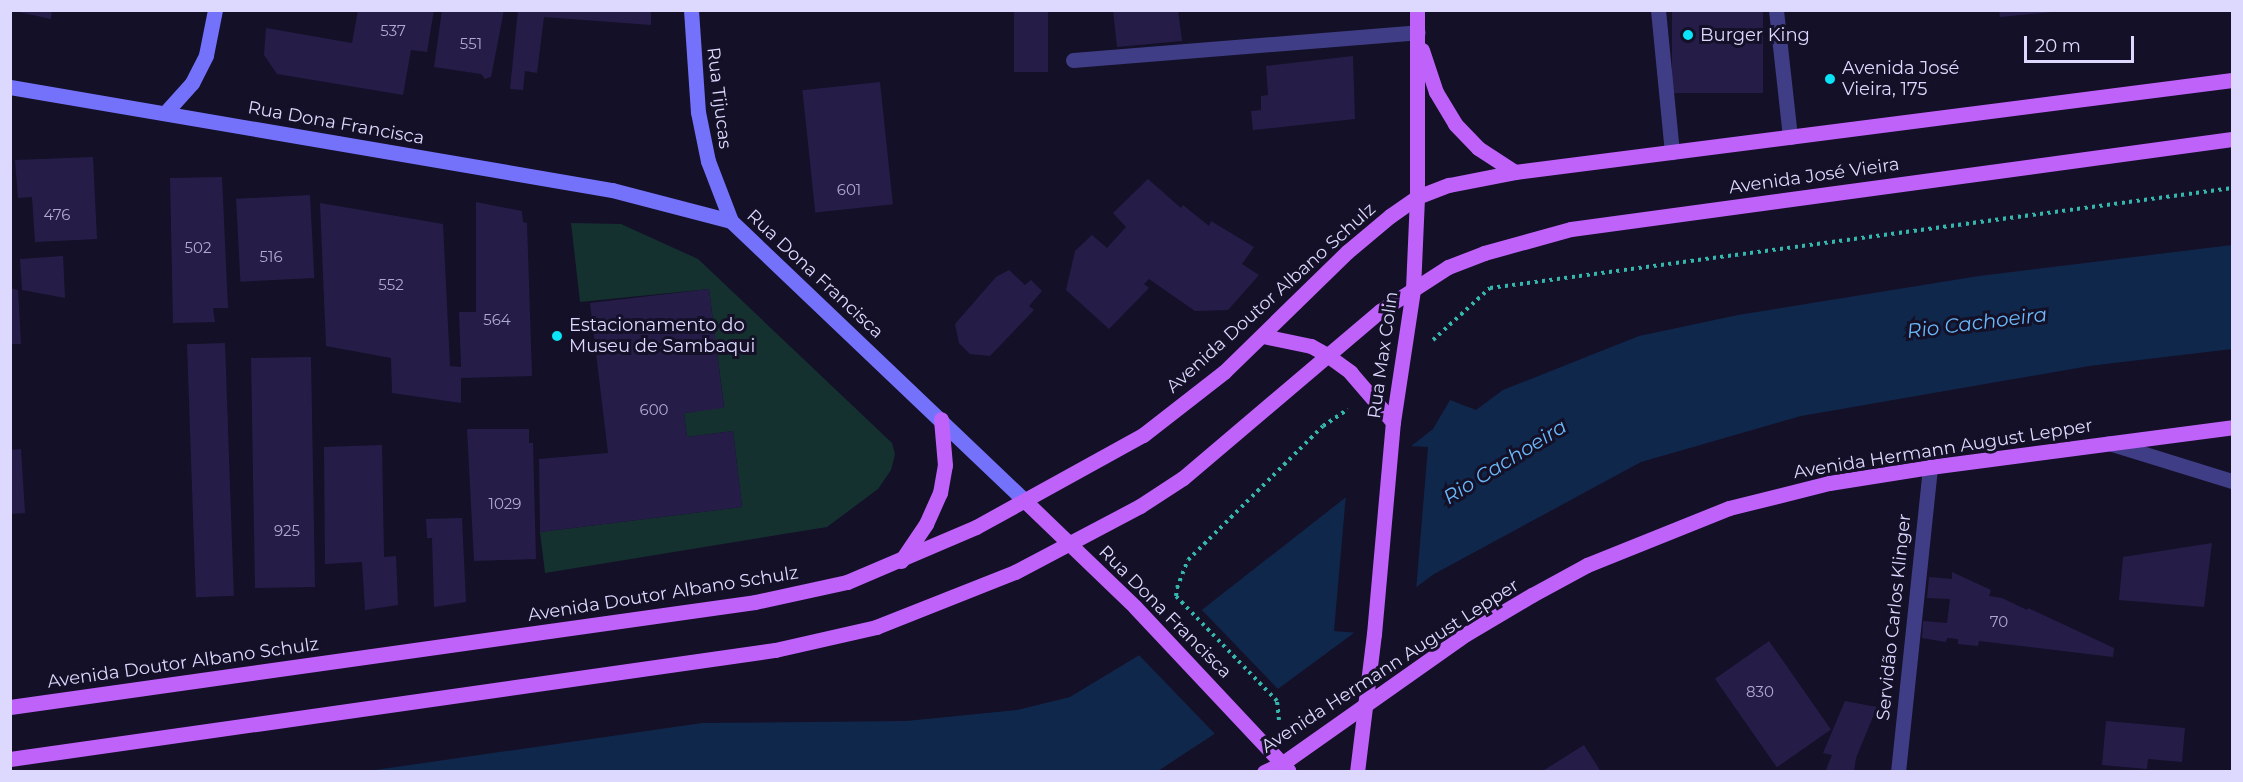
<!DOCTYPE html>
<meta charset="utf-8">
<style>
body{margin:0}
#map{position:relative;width:2243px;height:782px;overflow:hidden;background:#141027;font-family:Montserrat,sans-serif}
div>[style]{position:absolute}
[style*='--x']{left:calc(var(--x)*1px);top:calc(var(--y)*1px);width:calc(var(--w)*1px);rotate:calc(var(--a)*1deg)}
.green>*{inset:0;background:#143130}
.water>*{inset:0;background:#10274c}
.pier>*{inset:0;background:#141027}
.building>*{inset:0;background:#251d48;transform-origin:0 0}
.path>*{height:4px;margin-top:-2px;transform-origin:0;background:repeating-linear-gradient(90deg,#34b6ac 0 3px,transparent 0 7.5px)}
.service>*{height:15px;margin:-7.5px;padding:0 7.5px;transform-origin:7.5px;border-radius:7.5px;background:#3f3d85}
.minor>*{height:15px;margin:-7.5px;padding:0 7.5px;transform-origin:7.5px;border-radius:7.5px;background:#3f3d85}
.secondary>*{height:15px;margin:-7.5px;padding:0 7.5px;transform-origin:7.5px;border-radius:7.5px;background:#7472fb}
.primary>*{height:15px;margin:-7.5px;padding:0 7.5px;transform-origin:7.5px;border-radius:7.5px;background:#bf62fa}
.dots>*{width:16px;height:16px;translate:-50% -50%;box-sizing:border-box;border:3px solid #141027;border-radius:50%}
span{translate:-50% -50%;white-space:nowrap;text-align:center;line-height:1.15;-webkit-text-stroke:6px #141027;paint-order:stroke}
.number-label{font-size:15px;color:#aea9d0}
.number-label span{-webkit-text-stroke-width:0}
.poi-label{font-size:18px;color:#dcd8fe}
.left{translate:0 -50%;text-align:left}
.street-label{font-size:18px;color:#dcd8fe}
.water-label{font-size:20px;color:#69b9fa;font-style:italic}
.frame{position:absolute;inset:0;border:12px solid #dcd8fe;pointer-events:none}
.scale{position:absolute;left:2024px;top:36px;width:110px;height:27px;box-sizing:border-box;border:3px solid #dcd8fe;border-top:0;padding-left:8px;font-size:18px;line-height:21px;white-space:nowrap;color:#dcd8fe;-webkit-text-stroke:4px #141027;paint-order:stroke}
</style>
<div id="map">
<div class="green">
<i style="clip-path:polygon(571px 223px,621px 224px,698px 259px,892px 443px,895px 454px,891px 470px,878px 489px,827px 527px,545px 573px,540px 532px,742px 507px,733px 431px,687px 437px,684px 413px,724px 407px,709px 289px,580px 302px)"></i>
</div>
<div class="water">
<i style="clip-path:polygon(2232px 245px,2232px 349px,2089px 366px,1801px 416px,1641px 462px,1434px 574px,1237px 719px,1158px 771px,361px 772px,702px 723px,906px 721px,1017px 710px,1070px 697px,1161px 642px,1433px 429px,1450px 400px,1476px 410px,1503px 390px,1639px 336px,1738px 315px,1979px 276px)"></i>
</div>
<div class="pier">
<i style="clip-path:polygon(1408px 446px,1428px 447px,1416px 591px,1359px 633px,1334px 631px,1346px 494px)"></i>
<i style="clip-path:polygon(1200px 608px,1280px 691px,1216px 735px,1137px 653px)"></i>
</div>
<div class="building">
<i style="clip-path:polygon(10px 10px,52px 10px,51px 19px)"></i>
<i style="clip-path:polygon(358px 10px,434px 10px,427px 52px,411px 50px,403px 95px,277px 74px,264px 55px,266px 28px,352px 43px)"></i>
<i style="clip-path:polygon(442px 10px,504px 10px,491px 77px,485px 79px,481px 74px,434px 67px)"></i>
<i style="clip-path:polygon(518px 10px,651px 10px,651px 25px,544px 17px,537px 73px,525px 71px,523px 90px,510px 89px)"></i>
<i style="left:1014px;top:10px;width:34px;height:62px"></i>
<i style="clip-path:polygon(1113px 10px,1178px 10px,1182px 41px,1117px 47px)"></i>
<i style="left:1672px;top:10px;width:91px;height:83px"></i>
<i style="clip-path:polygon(1999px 10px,2052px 10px,2052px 12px,2000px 17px)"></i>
<i style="clip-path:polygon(1353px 56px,1355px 119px,1253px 130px,1251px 111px,1261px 110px,1261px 96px,1268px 95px,1266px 66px)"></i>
<i style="left:880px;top:82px;width:123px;height:78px;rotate:84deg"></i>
<i style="clip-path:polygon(93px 157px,97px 239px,35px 242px,32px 197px,18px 198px,15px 160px)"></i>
<i style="clip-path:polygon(222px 177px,228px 308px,213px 308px,215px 322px,173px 323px,170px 178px)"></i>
<i style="clip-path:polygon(1148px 179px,1181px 208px,1183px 205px,1209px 226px,1211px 221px,1254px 247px,1242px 264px,1259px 275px,1228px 310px,1195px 311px,1149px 279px,1144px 284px,1149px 288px,1109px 329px,1066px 290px,1075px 251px,1092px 235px,1107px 248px,1126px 227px,1113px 213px)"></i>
<i style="left:310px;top:195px;width:83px;height:74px;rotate:87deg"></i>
<i style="clip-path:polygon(476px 202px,522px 211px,523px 222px,527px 223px,532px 376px,461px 378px,461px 403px,392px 393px,391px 358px,326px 346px,320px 203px,443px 224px,450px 366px,461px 367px,459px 312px,476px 312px)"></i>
<i style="clip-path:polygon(63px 256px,65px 298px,22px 290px,20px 259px)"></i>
<i style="clip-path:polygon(1009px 270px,1025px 285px,1031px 280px,1042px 291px,1029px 306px,1034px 310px,990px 356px,970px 354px,959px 343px,955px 324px,996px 277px)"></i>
<i style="clip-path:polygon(10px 288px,18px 290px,21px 344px,10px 344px)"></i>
<i style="clip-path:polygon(709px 289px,724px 408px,684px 413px,687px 437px,733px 431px,742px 507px,540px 532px,539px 459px,608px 453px,590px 303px)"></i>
<i style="left:225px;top:343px;width:253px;height:38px;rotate:88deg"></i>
<i style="left:311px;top:357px;width:230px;height:60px;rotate:89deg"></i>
<i style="clip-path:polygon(467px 429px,529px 429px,529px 443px,533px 443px,536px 559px,474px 561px)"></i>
<i style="clip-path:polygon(382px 445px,384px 557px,396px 556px,398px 605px,365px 610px,362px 562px,325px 564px,324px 447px)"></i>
<i style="clip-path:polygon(21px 449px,25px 513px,10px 514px,10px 450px)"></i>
<i style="clip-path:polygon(462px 518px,466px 602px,434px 607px,432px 538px,427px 538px,426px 519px)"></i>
<i style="clip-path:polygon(2212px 543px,2204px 607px,2119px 600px,2123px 557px)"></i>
<i style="clip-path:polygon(1952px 572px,1991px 590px,1989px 596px,2002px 598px,2027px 610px,2028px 608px,2114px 648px,2113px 657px,1979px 641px,1978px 646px,1958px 644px,1958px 639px,1947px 638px,1946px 642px,1922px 638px,1923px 621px,1947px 623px,1950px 599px,1927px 598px,1929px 577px,1952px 579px)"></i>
<i style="left:1769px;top:641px;width:108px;height:66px;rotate:55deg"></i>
<i style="clip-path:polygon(1845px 701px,1877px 707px,1856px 758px,1854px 772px,1825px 772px,1832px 755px,1823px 753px)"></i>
<i style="clip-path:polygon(2106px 721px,2185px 728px,2182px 762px,2148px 759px,2147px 769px,2102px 765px)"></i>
<i style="clip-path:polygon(1584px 745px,1601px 772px,1541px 772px)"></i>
</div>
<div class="path">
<i style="--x:1433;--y:340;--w:77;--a:-42.4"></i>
<i style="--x:1490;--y:288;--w:749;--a:-7.68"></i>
<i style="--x:1279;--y:720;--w:19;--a:-96"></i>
<i style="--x:1277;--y:701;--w:146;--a:-133.9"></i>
<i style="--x:1176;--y:596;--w:8;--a:-83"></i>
<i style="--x:1177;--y:588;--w:30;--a:-69"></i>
<i style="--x:1188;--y:560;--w:190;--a:-44.8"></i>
<i style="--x:1323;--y:426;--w:30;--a:-34"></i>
</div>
<div class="service">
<i style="--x:1658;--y:10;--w:143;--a:84.4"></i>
<i style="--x:1776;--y:10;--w:128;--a:83.7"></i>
</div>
<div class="minor">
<i style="--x:1073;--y:60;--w:346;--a:-4.6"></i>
<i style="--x:2109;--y:443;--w:129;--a:17.2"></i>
<i style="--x:1898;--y:772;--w:307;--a:-84"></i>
</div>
<div class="secondary">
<i style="--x:691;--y:10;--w:102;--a:86.1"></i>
<i style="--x:698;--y:112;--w:50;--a:78.5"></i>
<i style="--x:708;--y:161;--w:64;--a:69"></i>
<i style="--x:10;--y:87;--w:611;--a:9.71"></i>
<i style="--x:612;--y:190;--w:123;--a:14.6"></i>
<i style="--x:731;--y:221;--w:407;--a:43.6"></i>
<i style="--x:165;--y:113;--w:40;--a:-48"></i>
<i style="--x:192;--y:83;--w:31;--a:-63"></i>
<i style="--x:206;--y:55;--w:46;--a:-78.7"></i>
</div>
<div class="primary">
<i style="--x:1422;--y:50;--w:44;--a:71.6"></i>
<i style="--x:1436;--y:92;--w:37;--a:59"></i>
<i style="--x:1455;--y:124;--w:33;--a:46"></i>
<i style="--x:1478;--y:148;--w:44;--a:33"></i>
<i style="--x:1263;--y:336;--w:49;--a:11.8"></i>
<i style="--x:1311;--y:346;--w:18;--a:29"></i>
<i style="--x:1327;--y:355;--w:29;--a:36"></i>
<i style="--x:1350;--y:372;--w:66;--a:49.3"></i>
<i style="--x:1026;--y:502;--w:151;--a:43.9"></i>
<i style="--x:1135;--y:607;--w:224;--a:46.8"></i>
<i style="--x:901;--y:561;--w:45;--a:-56"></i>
<i style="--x:926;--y:524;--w:34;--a:-66"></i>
<i style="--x:940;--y:493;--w:28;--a:-80"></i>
<i style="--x:945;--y:465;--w:46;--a:-95"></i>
<i style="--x:10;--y:707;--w:752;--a:-8.02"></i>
<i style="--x:755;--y:602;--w:94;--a:-12.3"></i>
<i style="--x:847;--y:582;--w:140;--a:-23.1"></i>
<i style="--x:976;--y:527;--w:191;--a:-28.9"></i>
<i style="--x:1143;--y:435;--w:103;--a:-37.9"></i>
<i style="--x:1224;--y:372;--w:172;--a:-44.3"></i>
<i style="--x:1347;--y:252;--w:56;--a:-39.9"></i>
<i style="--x:1390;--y:216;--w:33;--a:-35"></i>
<i style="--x:1417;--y:197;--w:34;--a:-21"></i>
<i style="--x:1449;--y:185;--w:67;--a:-11.1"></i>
<i style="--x:1515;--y:172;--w:723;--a:-7.31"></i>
<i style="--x:10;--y:759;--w:773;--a:-8.11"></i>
<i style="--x:775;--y:650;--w:104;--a:-12.8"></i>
<i style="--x:876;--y:627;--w:149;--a:-21.6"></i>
<i style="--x:1015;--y:572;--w:141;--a:-27.8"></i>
<i style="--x:1140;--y:506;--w:51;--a:-33.1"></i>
<i style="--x:1183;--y:478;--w:258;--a:-40.3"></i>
<i style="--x:1380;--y:311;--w:81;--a:-32.9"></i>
<i style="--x:1448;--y:267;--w:39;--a:-21"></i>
<i style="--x:1484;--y:253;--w:90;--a:-15.4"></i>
<i style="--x:1571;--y:229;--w:667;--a:-7.75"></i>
<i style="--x:1264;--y:772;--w:21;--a:-25"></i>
<i style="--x:1283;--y:763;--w:224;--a:-35.2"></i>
<i style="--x:1466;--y:634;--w:77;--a:-30.6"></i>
<i style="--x:1532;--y:595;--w:63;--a:-28.6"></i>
<i style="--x:1587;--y:565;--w:153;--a:-21.9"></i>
<i style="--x:1729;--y:508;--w:103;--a:-14"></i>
<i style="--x:1829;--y:483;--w:102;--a:-9"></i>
<i style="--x:1930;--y:467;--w:305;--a:-7.5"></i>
<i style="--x:1357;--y:772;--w:139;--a:-83"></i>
<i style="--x:1374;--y:634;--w:213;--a:-84.9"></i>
<i style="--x:1393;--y:422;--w:134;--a:-81.4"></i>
<i style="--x:1413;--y:289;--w:92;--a:-87.5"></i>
<i style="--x:1417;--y:197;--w:187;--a:-90"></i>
</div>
<div class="dots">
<i style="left:1688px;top:35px;background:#0ae3f8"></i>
<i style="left:1830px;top:79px;background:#0ae3f8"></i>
<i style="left:557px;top:336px;background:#0ae3f8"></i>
</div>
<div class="number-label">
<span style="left:393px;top:31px">537</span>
<span style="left:471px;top:44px">551</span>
<span style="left:849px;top:190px">601</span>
<span style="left:57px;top:215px">476</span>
<span style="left:198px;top:248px">502</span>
<span style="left:271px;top:257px">516</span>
<span style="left:391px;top:285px">552</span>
<span style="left:497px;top:320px">564</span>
<span style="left:654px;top:410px">600</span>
<span style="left:505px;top:504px">1029</span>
<span style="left:287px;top:531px">925</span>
<span style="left:1999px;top:622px">70</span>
<span style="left:1760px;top:692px">830</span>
</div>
<div class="poi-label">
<span class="left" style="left:1700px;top:35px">Burger King</span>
<span class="left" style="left:1842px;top:79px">Avenida José<br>Vieira, 175</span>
<span class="left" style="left:569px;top:336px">Estacionamento do<br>Museu de Sambaqui</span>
</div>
<div class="street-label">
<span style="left:719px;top:98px;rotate:83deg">Rua Tijucas</span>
<span style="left:336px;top:123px;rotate:10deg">Rua Dona Francisca</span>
<span style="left:1814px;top:176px;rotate:-8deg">Avenida José Vieira</span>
<span style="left:815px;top:274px;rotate:43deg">Rua Dona Francisca</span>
<span style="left:1271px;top:298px;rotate:-42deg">Avenida Doutor Albano Schulz</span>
<span style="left:1383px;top:355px;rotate:-82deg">Rua Max Colin</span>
<span style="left:1943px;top:449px;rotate:-9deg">Avenida Hermann August Lepper</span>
<span style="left:663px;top:594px;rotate:-9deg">Avenida Doutor Albano Schulz</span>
<span style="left:1165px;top:612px;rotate:45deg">Rua Dona Francisca</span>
<span style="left:1894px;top:617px;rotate:-84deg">Servidão Carlos Klinger</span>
<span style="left:183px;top:663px;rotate:-8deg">Avenida Doutor Albano Schulz</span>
<span style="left:1390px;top:666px;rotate:-33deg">Avenida Hermann August Lepper</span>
</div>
<div class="water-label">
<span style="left:1977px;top:323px;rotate:-7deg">Rio Cachoeira</span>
<span style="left:1505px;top:462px;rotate:-32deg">Rio Cachoeira</span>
</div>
<div class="frame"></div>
<div class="scale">20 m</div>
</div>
